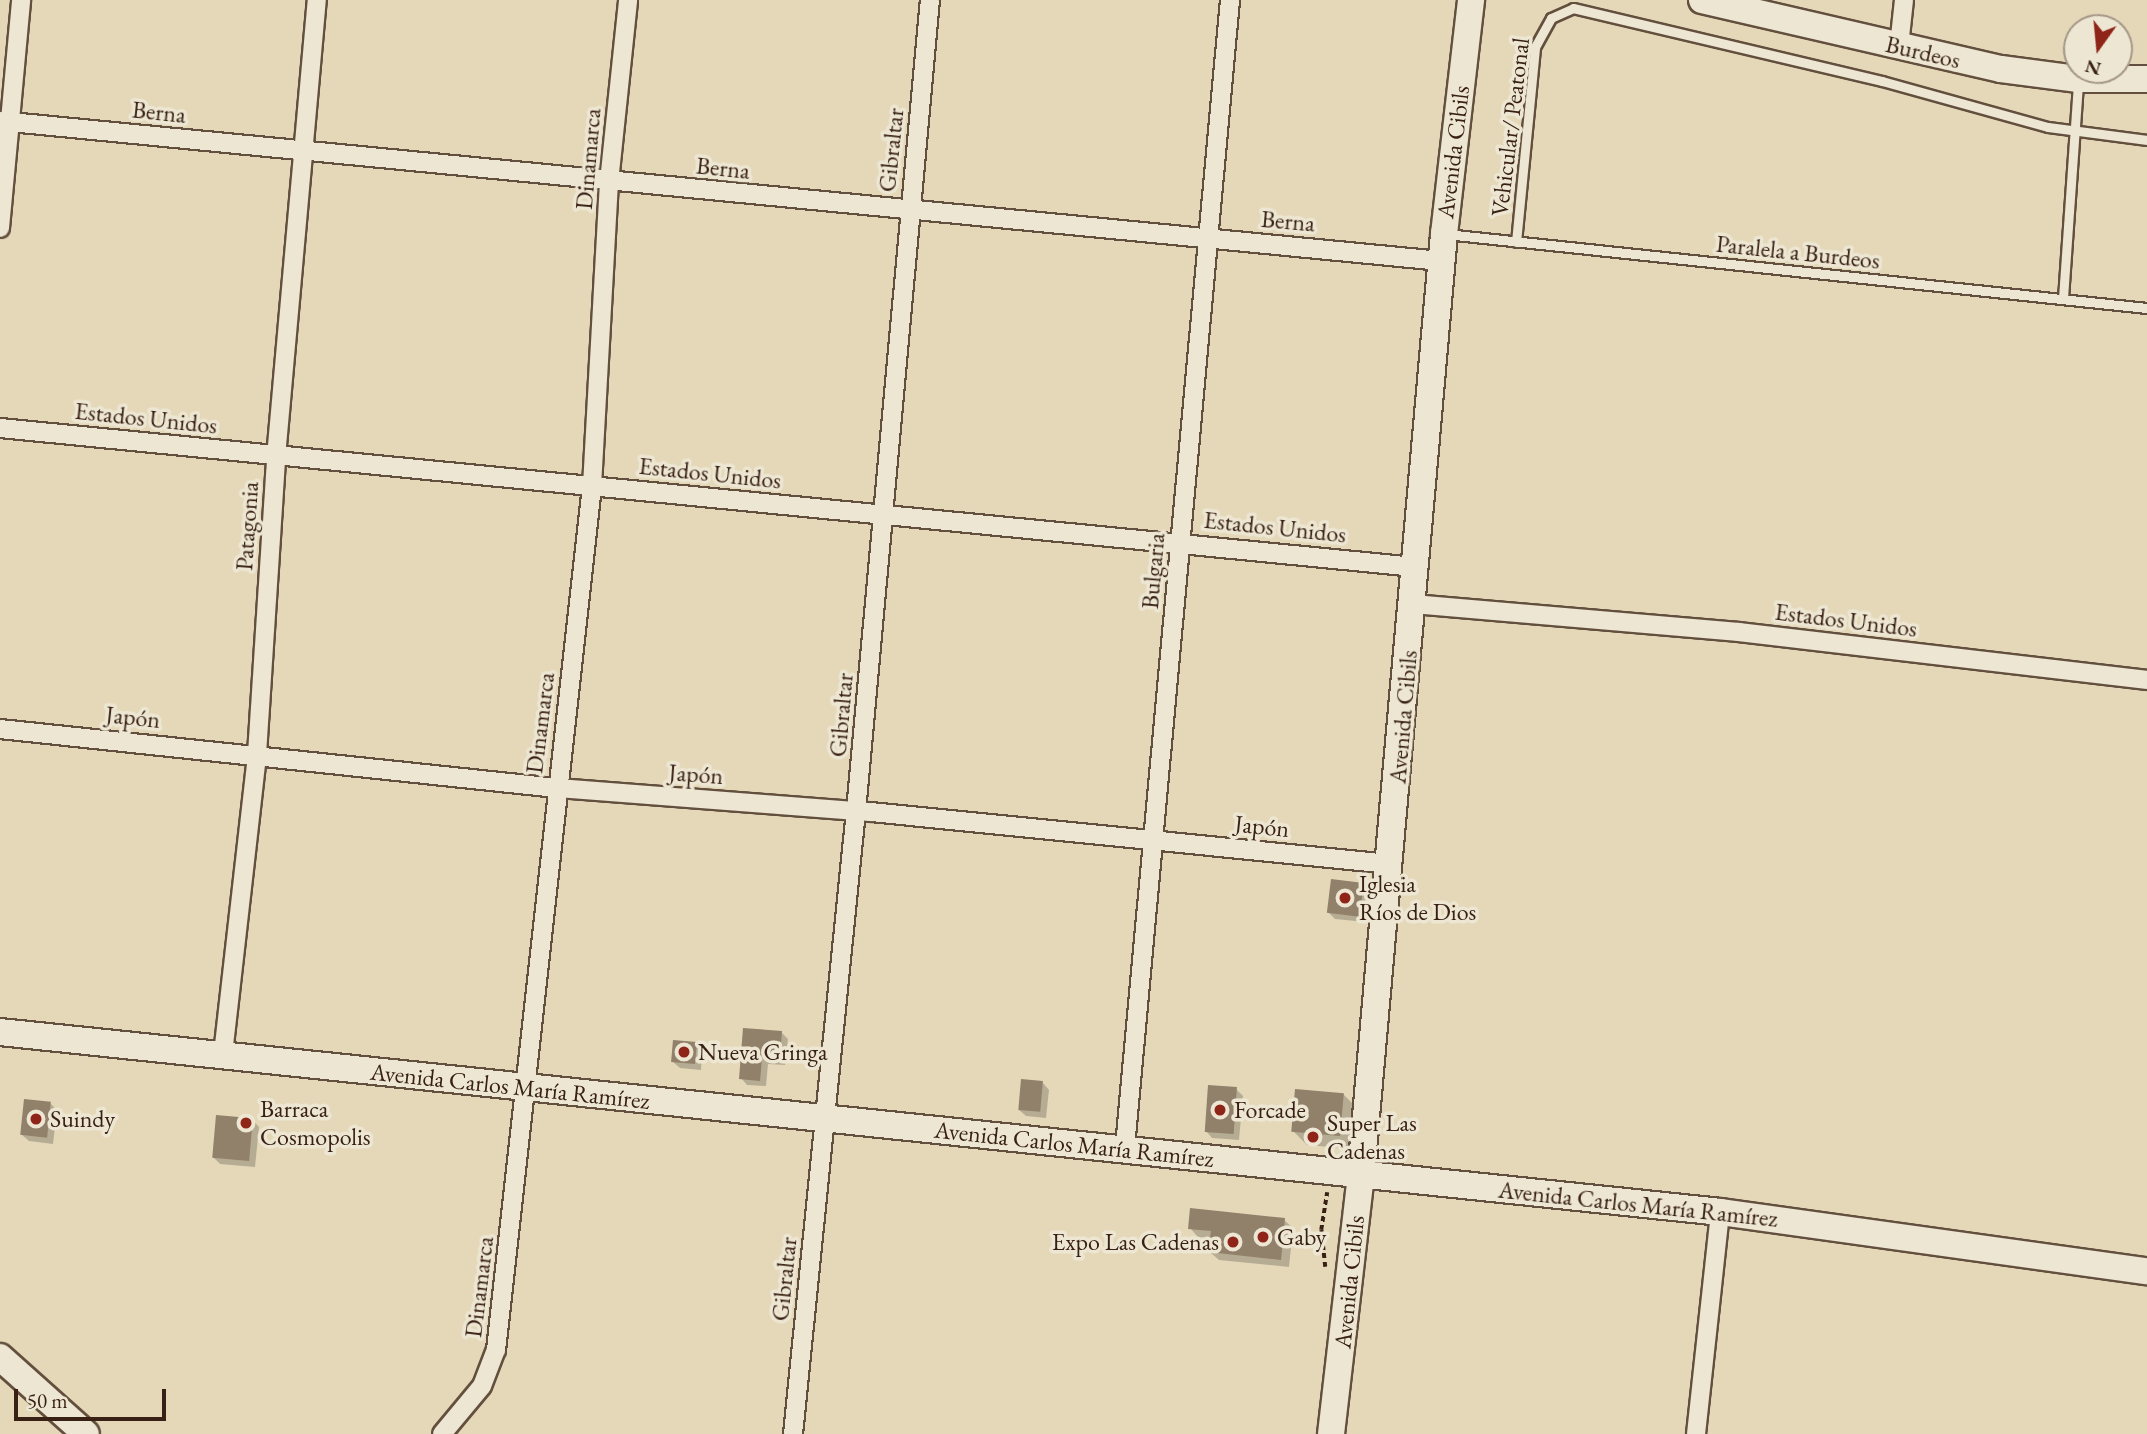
<!DOCTYPE html>
<meta charset="utf-8">
<style>
body{margin:0}
#map{position:relative;width:2147px;height:1434px;overflow:hidden;background:#e4d8b9;font-family:"EB Garamond",serif}
div>[style]{position:absolute}
[style*='--x']{left:calc(var(--x)*1px);top:calc(var(--y)*1px);width:calc(var(--w)*1px);rotate:calc(var(--a)*1deg)}
.shadow>*{inset:0;background:#0003}
.building>*{inset:0;background:#91806a;transform-origin:0 0}
.path>*{height:3.5px;margin-top:-1.75px;transform-origin:0;background:repeating-linear-gradient(90deg,#382114 0 5px,transparent 0 8.5px)}
.roads{filter:drop-shadow(2px 0 #634f3d) drop-shadow(-2px 0 #634f3d) drop-shadow(0 2px #634f3d) drop-shadow(0 -2px #634f3d)}
.lane>*{height:9px;margin:-4.5px;padding:0 4.5px;transform-origin:4.5px;border-radius:4.5px;background:#ede6d2}
.street>*{height:18px;margin:-9px;padding:0 9px;transform-origin:9px;border-radius:9px;background:#ede6d2}
.secondary>*{height:26px;margin:-13px;padding:0 13px;transform-origin:13px;border-radius:13px;background:#ede6d2}
.dots>*{width:19px;height:19px;translate:-50% -50%;box-sizing:border-box;border:4px solid #ede6d2;border-radius:50%}
span{translate:-50% -50%;white-space:nowrap;text-align:center;line-height:1.15;-webkit-text-stroke:7px #ede6d2;paint-order:stroke}
.street-label{font-size:24px;color:#382114}
.poi-label{font-size:24px;color:#382114}
.left{translate:0 -50%;text-align:left}
.right{translate:-100% -50%;text-align:right}
.north{position:absolute;left:2063px;top:14px;width:70px;height:70px;box-sizing:border-box;background:#ede6d2;border:2px solid #a59786;border-radius:50%;rotate:195deg;font-size:19px;font-weight:700;line-height:28px;text-align:center;color:#382114}
.north::after{content:'';display:block;margin:auto;width:24px;height:32px;background:#8f2418;clip-path:polygon(50% 0,100% 100%,50% 72%,0 100%)}
.scale{position:absolute;left:14px;top:1389px;width:152px;height:32px;box-sizing:border-box;border:4px solid #382114;border-top:0;padding-left:9px;font-size:21px;line-height:24px;white-space:nowrap;color:#382114;-webkit-text-stroke:5px #ede6d2;paint-order:stroke}
</style>
<div id="map">
<div class="shadow">
<i style="clip-path:polygon(1363px 884px,1370px 891px,1366px 922px,1335px 919px,1328px 912px)"></i>
<i style="clip-path:polygon(781px 1032px,788px 1039px,785px 1065px,768px 1064px,766px 1086px,747px 1085px,741px 1078px)"></i>
<i style="clip-path:polygon(696px 1043px,702px 1050px,701px 1070px,680px 1068px,673px 1062px)"></i>
<i style="clip-path:polygon(1043px 1083px,1049px 1090px,1046px 1118px,1026px 1116px,1019px 1110px)"></i>
<i style="clip-path:polygon(1236px 1089px,1243px 1096px,1239px 1140px,1212px 1138px,1206px 1131px)"></i>
<i style="clip-path:polygon(1343px 1094px,1357px 1108px,1353px 1149px,1307px 1145px,1294px 1132px)"></i>
<i style="clip-path:polygon(51px 1104px,57px 1110px,53px 1144px,29px 1141px,22px 1135px)"></i>
<i style="clip-path:polygon(253px 1120px,259px 1127px,255px 1167px,220px 1164px,213px 1157px)"></i>
<i style="clip-path:polygon(1284px 1220px,1293px 1228px,1289px 1267px,1219px 1260px,1210px 1252px,1212px 1238px,1198px 1237px,1190px 1228px)"></i>
</div>
<div class="building">
<i style="left:1331px;top:879px;width:33px;height:34px;rotate:7deg"></i>
<i style="clip-path:polygon(743px 1028px,782px 1031px,780px 1059px,762px 1058px,760px 1081px,739px 1079px)"></i>
<i style="left:673px;top:1040px;width:24px;height:22px;rotate:5deg"></i>
<i style="left:1021px;top:1079px;width:22px;height:31px;rotate:5deg"></i>
<i style="left:1208px;top:1085px;width:29px;height:47px;rotate:4deg"></i>
<i style="left:1295px;top:1089px;width:49px;height:43px;rotate:5deg"></i>
<i style="left:24px;top:1099px;width:27px;height:36px;rotate:6deg"></i>
<i style="left:216px;top:1115px;width:37px;height:43px;rotate:5deg"></i>
<i style="clip-path:polygon(1190px 1208px,1285px 1218px,1281px 1260px,1208px 1252px,1211px 1231px,1188px 1229px)"></i>
</div>
<div class="path">
<i style="--x:1325;--y:1267;--w:37;--a:-96"></i>
<i style="--x:1321;--y:1230;--w:38;--a:-81"></i>
</div>
<div class="roads">
<div class="lane">
<i style="--x:1446;--y:234;--w:705;--a:6.03"></i>
<i style="--x:1516;--y:242;--w:196;--a:-84.4"></i>
<i style="--x:1535;--y:47;--w:33;--a:-61"></i>
<i style="--x:1551;--y:18;--w:24;--a:-24"></i>
<i style="--x:1573;--y:8;--w:318;--a:13.3"></i>
<i style="--x:1882;--y:81;--w:172;--a:15.5"></i>
<i style="--x:2048;--y:127;--w:100;--a:7.5"></i>
<i style="--x:2063;--y:298;--w:218;--a:-86"></i>
</div>
<div class="street">
<i style="--x:1899;--y:46;--w:46;--a:-83.8"></i>
<i style="--x:0;--y:121;--w:1449;--a:5.55"></i>
<i style="--x:0;--y:228;--w:229;--a:-84.7"></i>
<i style="--x:0;--y:428;--w:1423;--a:5.61"></i>
<i style="--x:1413;--y:604;--w:327;--a:4.9"></i>
<i style="--x:1739;--y:632;--w:411;--a:6.7"></i>
<i style="--x:0;--y:729;--w:560;--a:6.05"></i>
<i style="--x:557;--y:788;--w:315;--a:4.4"></i>
<i style="--x:871;--y:812;--w:521;--a:5.73"></i>
<i style="--x:223;--y:1054;--w:302;--a:-83.5"></i>
<i style="--x:257;--y:754;--w:298;--a:-86.3"></i>
<i style="--x:276;--y:457;--w:459;--a:-84.9"></i>
<i style="--x:1125;--y:1147;--w:1152;--a:-84.77"></i>
<i style="--x:442;--y:1434;--w:62;--a:-50.2"></i>
<i style="--x:482;--y:1386;--w:39;--a:-69"></i>
<i style="--x:496;--y:1350;--w:869;--a:-83.66"></i>
<i style="--x:592;--y:486;--w:304;--a:-86.8"></i>
<i style="--x:609;--y:182;--w:183;--a:-84"></i>
<i style="--x:793;--y:1434;--w:626;--a:-84.23"></i>
<i style="--x:856;--y:811;--w:814;--a:-84.79"></i>
<i style="--x:1696;--y:1434;--w:223;--a:-83.8"></i>
</div>
<div class="secondary">
<i style="--x:1702;--y:0;--w:307;--a:13"></i>
<i style="--x:2001;--y:69;--w:78;--a:7.4"></i>
<i style="--x:2078;--y:79;--w:69;--a:0"></i>
<i style="--x:0;--y:1032;--w:1729;--a:5.97"></i>
<i style="--x:1720;--y:1212;--w:431;--a:7.9"></i>
<i style="--x:0;--y:1357;--w:115;--a:41.8"></i>
<i style="--x:1331;--y:1434;--w:263;--a:-83.4"></i>
<i style="--x:1361;--y:1173;--w:943;--a:-84.95"></i>
<i style="--x:1444;--y:234;--w:236;--a:-83.4"></i>
</div>
</div>
<div class="dots">
<i style="left:1345px;top:898px;background:#8f2418"></i>
<i style="left:684px;top:1052px;background:#8f2418"></i>
<i style="left:1220px;top:1110px;background:#8f2418"></i>
<i style="left:36px;top:1119px;background:#8f2418"></i>
<i style="left:246px;top:1123px;background:#8f2418"></i>
<i style="left:1313px;top:1137px;background:#8f2418"></i>
<i style="left:1263px;top:1237px;background:#8f2418"></i>
<i style="left:1233px;top:1242px;background:#8f2418"></i>
</div>
<div class="street-label">
<span style="left:1923px;top:52px;rotate:13deg">Burdeos</span>
<span style="left:159px;top:112px;rotate:6deg">Berna</span>
<span style="left:1510px;top:127px;rotate:-83deg">Vehicular/ Peatonal</span>
<span style="left:891px;top:150px;rotate:-84deg">Gibraltar</span>
<span style="left:1453px;top:152px;rotate:-83deg">Avenida Cibils</span>
<span style="left:588px;top:159px;rotate:-85deg">Dinamarca</span>
<span style="left:723px;top:168px;rotate:6deg">Berna</span>
<span style="left:1288px;top:221px;rotate:5deg">Berna</span>
<span style="left:1798px;top:252px;rotate:6deg">Paralela a Burdeos</span>
<span style="left:146px;top:418px;rotate:6deg">Estados Unidos</span>
<span style="left:710px;top:473px;rotate:6deg">Estados Unidos</span>
<span style="left:247px;top:526px;rotate:-86deg">Patagonia</span>
<span style="left:1275px;top:527px;rotate:6deg">Estados Unidos</span>
<span style="left:1153px;top:571px;rotate:-85deg">Bulgaria</span>
<span style="left:1846px;top:620px;rotate:7deg">Estados Unidos</span>
<span style="left:841px;top:715px;rotate:-85deg">Gibraltar</span>
<span style="left:133px;top:717px;rotate:6deg">Japón</span>
<span style="left:1403px;top:717px;rotate:-85deg">Avenida Cibils</span>
<span style="left:540px;top:723px;rotate:-83deg">Dinamarca</span>
<span style="left:696px;top:774px;rotate:4deg">Japón</span>
<span style="left:1262px;top:826px;rotate:6deg">Japón</span>
<span style="left:510px;top:1086px;rotate:6deg">Avenida Carlos María Ramírez</span>
<span style="left:1074px;top:1144px;rotate:6deg">Avenida Carlos María Ramírez</span>
<span style="left:1638px;top:1204px;rotate:6deg">Avenida Carlos María Ramírez</span>
<span style="left:784px;top:1279px;rotate:-84deg">Gibraltar</span>
<span style="left:1349px;top:1282px;rotate:-84deg">Avenida Cibils</span>
<span style="left:479px;top:1287px;rotate:-83deg">Dinamarca</span>
</div>
<div class="poi-label">
<span class="left" style="left:1359px;top:898px">Iglesia<br>Ríos de Dios</span>
<span class="left" style="left:698px;top:1052px">Nueva Gringa</span>
<span class="left" style="left:260px;top:1123px">Barraca<br>Cosmopolis</span>
<span class="left" style="left:1234px;top:1110px">Forcade</span>
<span class="left" style="left:50px;top:1119px">Suindy</span>
<span class="left" style="left:1327px;top:1137px">Super Las<br>Cadenas</span>
<span class="left" style="left:1277px;top:1237px">Gaby</span>
<span class="right" style="left:1219px;top:1242px">Expo Las Cadenas</span>
</div>
<div class="north">N</div>
<div class="scale">50 m</div>
</div>
